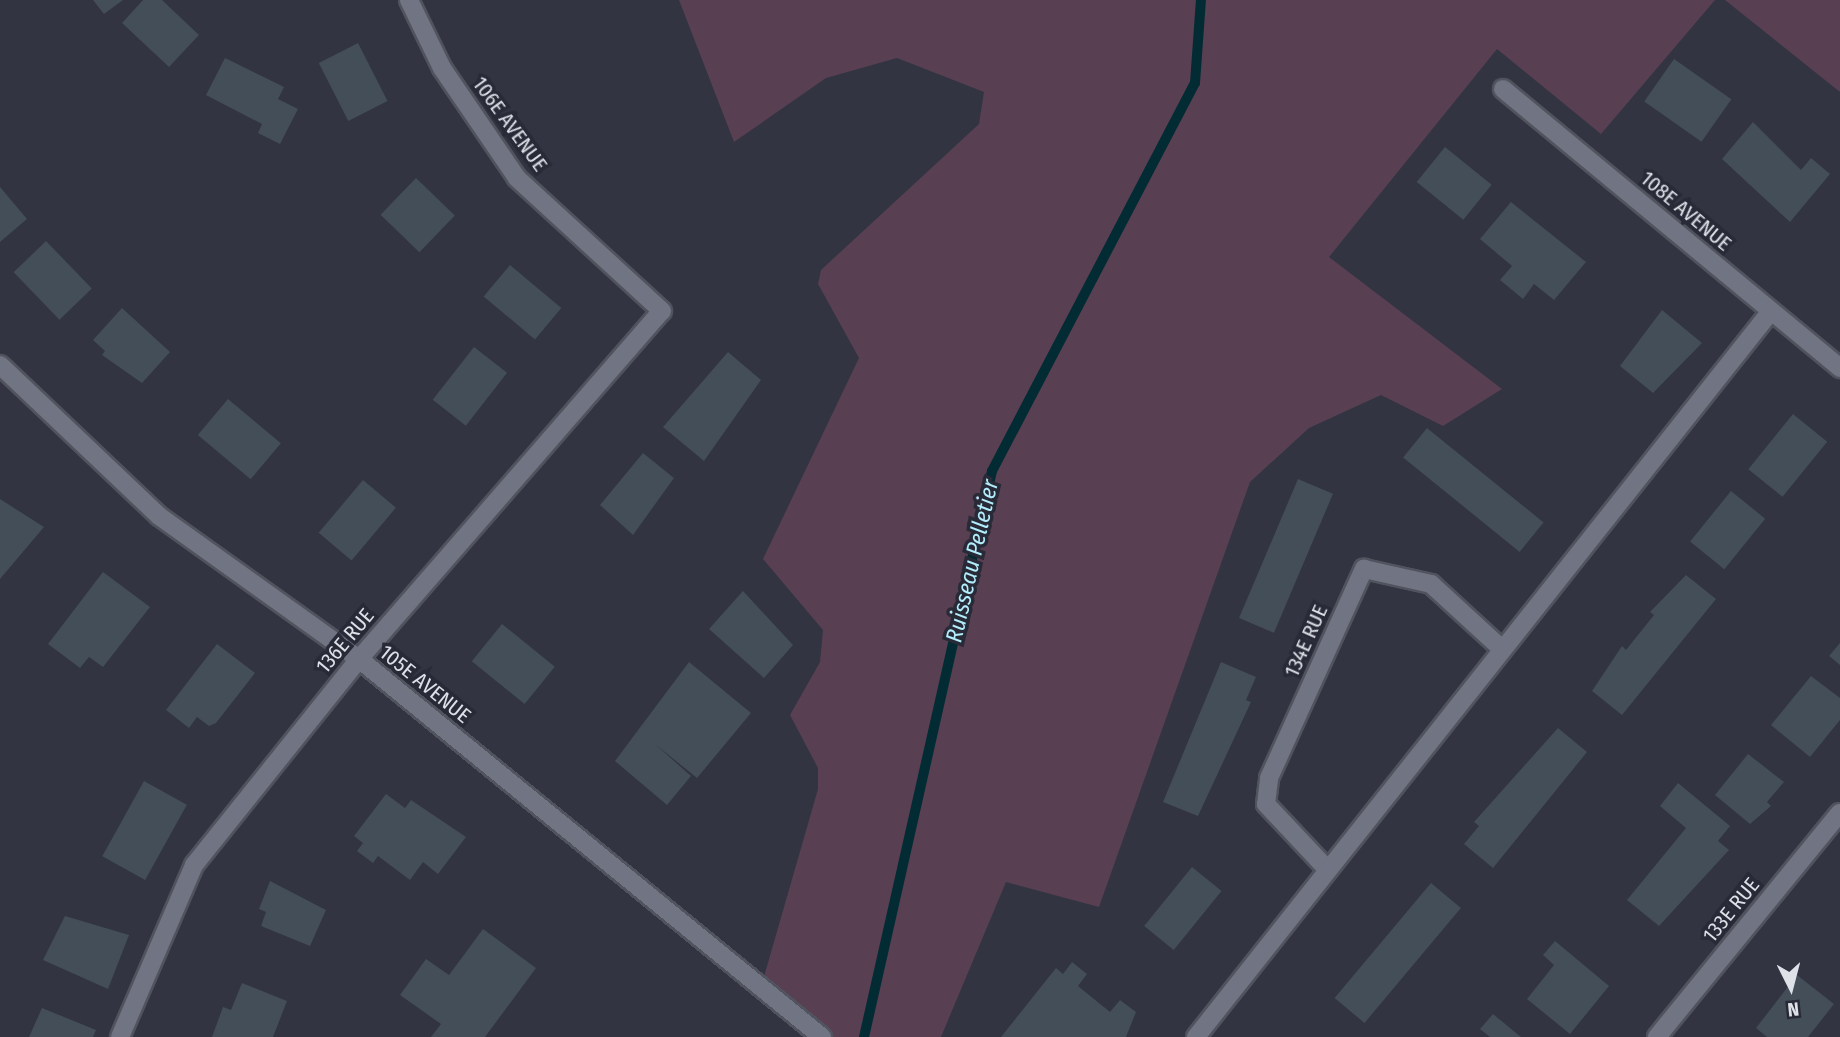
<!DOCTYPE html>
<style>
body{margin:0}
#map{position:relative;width:1840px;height:1037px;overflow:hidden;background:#323441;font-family:"Fira Sans Condensed",sans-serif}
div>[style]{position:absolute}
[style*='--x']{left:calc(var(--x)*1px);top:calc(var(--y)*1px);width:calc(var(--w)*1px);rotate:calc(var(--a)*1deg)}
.green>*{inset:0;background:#583f52}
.stream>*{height:10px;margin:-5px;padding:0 5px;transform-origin:5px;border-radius:5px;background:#032b33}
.building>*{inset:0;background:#434e59;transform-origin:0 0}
.roads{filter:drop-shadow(2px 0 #51535e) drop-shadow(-2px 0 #51535e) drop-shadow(0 2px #51535e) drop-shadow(0 -2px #51535e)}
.street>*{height:18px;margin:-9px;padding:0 9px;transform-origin:9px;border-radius:9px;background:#717483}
.secondary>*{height:18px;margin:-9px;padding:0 9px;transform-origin:9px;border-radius:9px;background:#717483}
span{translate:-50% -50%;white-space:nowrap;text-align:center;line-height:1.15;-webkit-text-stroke:7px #282a37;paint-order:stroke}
.street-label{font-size:21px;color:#dfe1e9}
.water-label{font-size:23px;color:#b3edfc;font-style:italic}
.north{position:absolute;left:1756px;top:953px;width:70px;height:70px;-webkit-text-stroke:5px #282a37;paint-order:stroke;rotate:174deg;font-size:19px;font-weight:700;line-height:28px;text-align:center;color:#dfe1e9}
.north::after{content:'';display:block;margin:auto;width:24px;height:32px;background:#dfe1e9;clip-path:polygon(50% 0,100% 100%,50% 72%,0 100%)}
</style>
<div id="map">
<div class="green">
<i style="clip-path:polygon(679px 0,1715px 0,1601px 134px,1497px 49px,1329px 257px,1502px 389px,1443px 426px,1381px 395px,1309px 428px,1250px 482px,1099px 907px,1006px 882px,941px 1037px,822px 1037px,761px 987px,818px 789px,818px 768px,790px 715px,820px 662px,823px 630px,763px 559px,859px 358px,818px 284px,821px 270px,979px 124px,984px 92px,897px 58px,826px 78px,734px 142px)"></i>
<i style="clip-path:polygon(1725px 0,1840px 0,1840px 92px)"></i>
</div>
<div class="stream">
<i style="--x:864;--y:1037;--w:580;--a:-77.26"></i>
<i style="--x:992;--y:471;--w:438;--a:-62.4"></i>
<i style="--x:1195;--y:83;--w:83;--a:-85.9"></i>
</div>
<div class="building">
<i style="clip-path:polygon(93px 0,123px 0,104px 14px)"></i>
<i style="clip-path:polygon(143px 0,162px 0,199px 35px,169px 67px,122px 23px)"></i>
<i style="left:358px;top:43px;width:65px;height:44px;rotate:63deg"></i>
<i style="clip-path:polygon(225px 58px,284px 87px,278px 99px,298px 109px,280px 144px,258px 133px,262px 124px,206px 95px)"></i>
<i style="left:1674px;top:59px;width:70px;height:52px;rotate:35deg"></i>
<i style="clip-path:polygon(1753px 122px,1801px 170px,1811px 158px,1830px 174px,1790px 222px,1722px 159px)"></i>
<i style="left:1445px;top:147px;width:60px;height:45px;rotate:39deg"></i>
<i style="left:416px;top:178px;width:54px;height:51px;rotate:44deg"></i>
<i style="clip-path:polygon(0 187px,27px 219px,0 242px)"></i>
<i style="clip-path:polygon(1511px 202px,1586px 262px,1554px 300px,1534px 284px,1523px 299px,1500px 280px,1512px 266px,1480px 239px)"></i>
<i style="left:46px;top:241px;width:66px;height:45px;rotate:46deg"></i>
<i style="left:510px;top:265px;width:67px;height:41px;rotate:40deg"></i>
<i style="clip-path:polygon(122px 308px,170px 352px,142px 383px,102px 355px,105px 351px,93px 340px)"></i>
<i style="clip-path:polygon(1662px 310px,1702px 343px,1653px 393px,1620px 366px)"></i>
<i style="left:474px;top:347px;width:42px;height:67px;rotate:38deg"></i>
<i style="clip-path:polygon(728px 352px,761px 380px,704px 461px,663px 427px)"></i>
<i style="left:228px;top:399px;width:69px;height:47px;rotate:40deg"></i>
<i style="left:1793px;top:414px;width:44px;height:71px;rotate:39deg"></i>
<i style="left:1427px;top:428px;width:150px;height:38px;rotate:39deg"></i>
<i style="clip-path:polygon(643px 453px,674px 478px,633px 535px,600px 505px)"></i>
<i style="left:1298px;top:479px;width:38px;height:151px;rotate:23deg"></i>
<i style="left:363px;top:480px;width:43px;height:69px;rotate:40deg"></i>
<i style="left:1731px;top:491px;width:44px;height:65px;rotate:39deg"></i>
<i style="clip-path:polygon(0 499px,44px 527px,0 579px)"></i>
<i style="clip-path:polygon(103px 572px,150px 607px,103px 667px,89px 657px,80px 668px,48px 644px)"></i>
<i style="clip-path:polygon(1686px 575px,1716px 599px,1622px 715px,1592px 691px,1622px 646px,1626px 650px,1654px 615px,1650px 612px)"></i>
<i style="clip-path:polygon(743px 591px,793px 645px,764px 678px,709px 629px)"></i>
<i style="left:502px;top:624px;width:68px;height:48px;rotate:39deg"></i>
<i style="clip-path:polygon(1840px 643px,1840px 665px,1829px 656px)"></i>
<i style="clip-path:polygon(217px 644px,255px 673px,216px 723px,209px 726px,197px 717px,189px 728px,166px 710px)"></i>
<i style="clip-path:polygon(689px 662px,751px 713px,697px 778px,655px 744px,691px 776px,667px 805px,615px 761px)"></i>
<i style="clip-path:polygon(1221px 662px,1256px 677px,1246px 700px,1251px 702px,1198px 816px,1163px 802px)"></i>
<i style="clip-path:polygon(1811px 676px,1840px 698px,1840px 720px,1810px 757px,1771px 725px)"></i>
<i style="clip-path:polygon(1558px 728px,1587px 752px,1493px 868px,1464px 844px,1479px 826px,1474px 822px)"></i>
<i style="clip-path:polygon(1748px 754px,1784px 782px,1767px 802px,1771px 806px,1750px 824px,1715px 795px)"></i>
<i style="left:144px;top:781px;width:49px;height:86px;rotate:29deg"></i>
<i style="clip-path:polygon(1678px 783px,1730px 826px,1718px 841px,1729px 850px,1659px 926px,1627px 900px,1686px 828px,1660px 806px)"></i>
<i style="clip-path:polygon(386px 794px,405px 808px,411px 800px,466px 837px,438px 874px,423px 862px,410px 880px,378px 856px,373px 863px,357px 851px,363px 843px,354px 836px)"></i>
<i style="left:1192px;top:867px;width:38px;height:76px;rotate:39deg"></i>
<i style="clip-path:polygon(270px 881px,326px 910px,310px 946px,261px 926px,266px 912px,259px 909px)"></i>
<i style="left:1431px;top:883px;width:39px;height:150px;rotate:40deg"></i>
<i style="clip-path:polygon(65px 916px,129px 935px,108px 989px,43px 960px)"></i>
<i style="clip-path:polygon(483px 929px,536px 968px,485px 1037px,431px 1037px,441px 1024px,400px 995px,426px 959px,449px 975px)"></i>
<i style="clip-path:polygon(1555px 941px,1609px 986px,1570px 1034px,1527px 999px,1554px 965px,1543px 955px)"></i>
<i style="clip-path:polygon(1072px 962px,1087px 974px,1078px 986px,1110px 1012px,1120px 1000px,1136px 1012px,1126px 1037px,1001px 1037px,1056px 968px,1063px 974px)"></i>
<i style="clip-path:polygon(1797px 975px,1834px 1004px,1808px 1037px,1767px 1037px,1756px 1028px)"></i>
<i style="clip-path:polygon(242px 983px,287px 1001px,273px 1037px,212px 1037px,223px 1007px,231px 1010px)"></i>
<i style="clip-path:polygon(42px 1008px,96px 1030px,93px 1037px,29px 1037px)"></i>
<i style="clip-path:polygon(1493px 1014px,1521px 1037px,1490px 1037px,1480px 1029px)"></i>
</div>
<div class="roads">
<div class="street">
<i style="--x:1503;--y:89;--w:438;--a:39.6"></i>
<i style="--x:1327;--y:869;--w:89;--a:-133.2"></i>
<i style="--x:1266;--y:804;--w:26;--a:-83"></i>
<i style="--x:1269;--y:778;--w:230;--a:-65.6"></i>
<i style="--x:1364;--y:569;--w:69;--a:12.6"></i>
<i style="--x:1431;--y:584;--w:96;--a:42.5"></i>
<i style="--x:120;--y:1037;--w:187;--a:-66.7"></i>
<i style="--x:194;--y:865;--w:264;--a:-51.3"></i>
<i style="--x:359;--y:659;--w:461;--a:-49"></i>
<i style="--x:662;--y:311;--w:197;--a:-137.5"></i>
<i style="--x:517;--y:178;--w:133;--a:-124.3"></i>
<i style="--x:442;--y:68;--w:76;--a:-115.9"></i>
<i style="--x:1196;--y:1037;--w:926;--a:-51.62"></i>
<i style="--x:1657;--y:1037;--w:289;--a:-50.8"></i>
</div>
<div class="secondary">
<i style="--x:0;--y:365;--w:219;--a:43.5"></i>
<i style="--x:159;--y:516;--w:246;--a:35.6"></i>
<i style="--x:359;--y:659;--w:598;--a:39.23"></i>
</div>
</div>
<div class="street-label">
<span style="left:510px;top:124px;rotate:54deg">106E AVENUE</span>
<span style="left:1686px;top:211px;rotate:40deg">108E AVENUE</span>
<span style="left:345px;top:641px;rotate:-50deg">136E RUE</span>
<span style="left:1306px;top:641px;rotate:-66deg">134E RUE</span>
<span style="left:425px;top:684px;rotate:39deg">105E AVENUE</span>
<span style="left:1731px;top:910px;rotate:-51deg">133E RUE</span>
</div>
<div class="water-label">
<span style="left:972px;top:561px;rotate:-77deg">Ruisseau Pelletier</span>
</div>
<div class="north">N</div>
</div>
